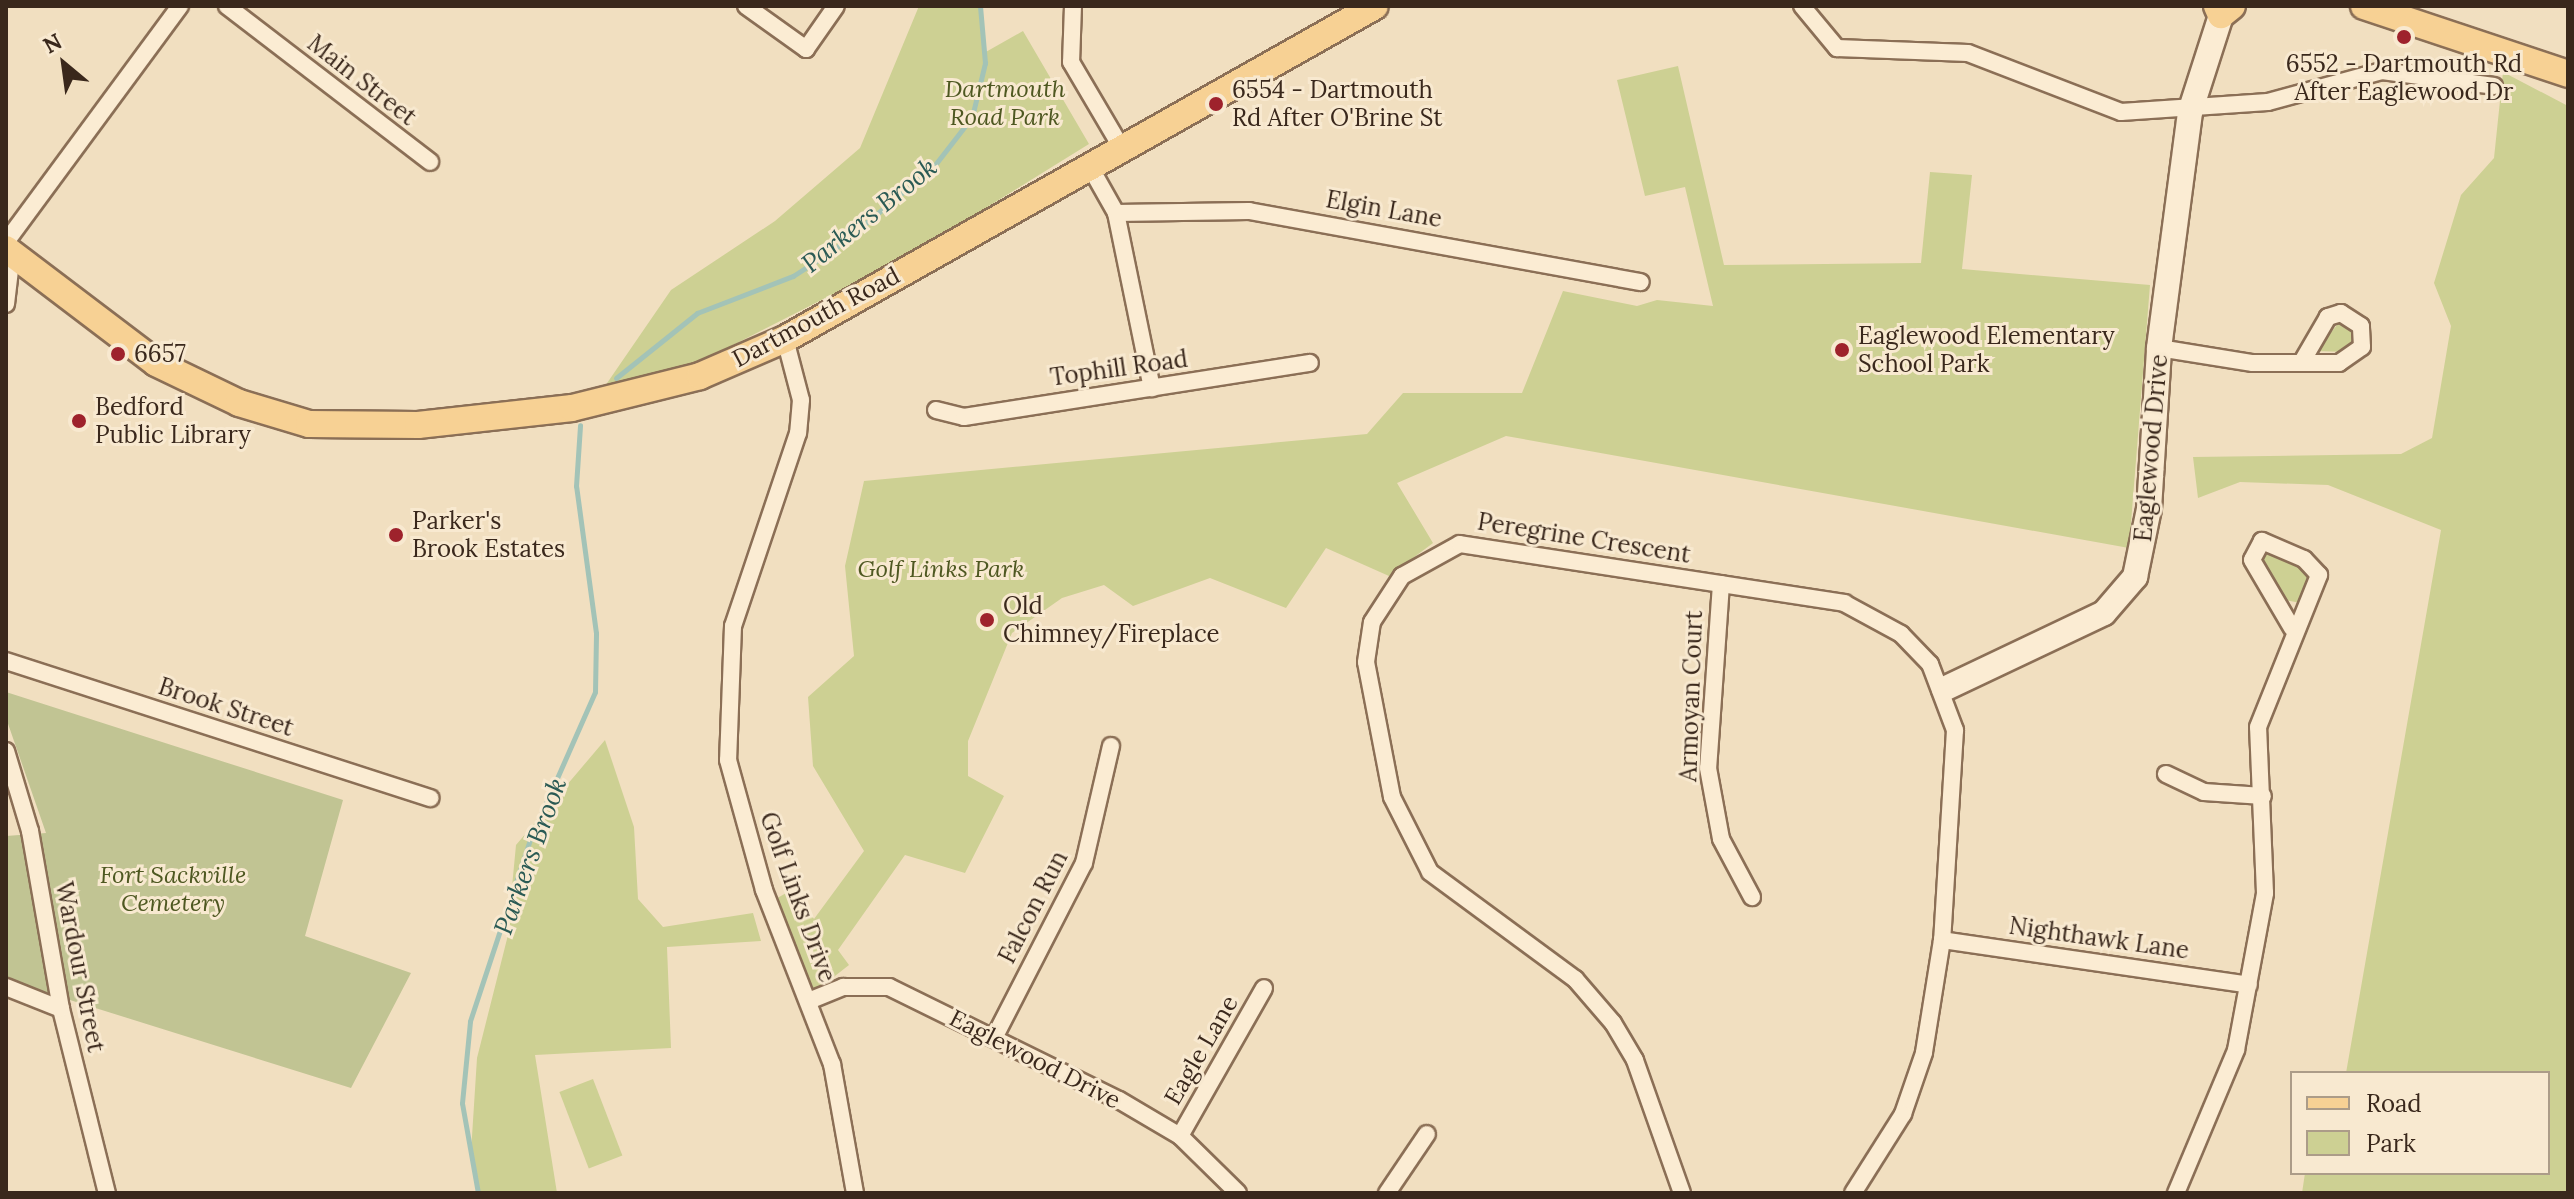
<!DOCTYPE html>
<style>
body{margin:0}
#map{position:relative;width:2574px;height:1199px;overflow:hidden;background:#f1dfc0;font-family:Lora,serif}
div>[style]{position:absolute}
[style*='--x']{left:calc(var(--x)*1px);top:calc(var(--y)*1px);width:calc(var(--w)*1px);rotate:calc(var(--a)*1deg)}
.green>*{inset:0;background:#cdd093;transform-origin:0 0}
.cemetery>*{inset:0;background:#c1c493}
.stream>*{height:5px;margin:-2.5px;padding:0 2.5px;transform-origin:2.5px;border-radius:2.5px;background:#a3c3b7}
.roads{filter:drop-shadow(2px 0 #8b6f56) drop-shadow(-2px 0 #8b6f56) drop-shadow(0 2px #8b6f56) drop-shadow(0 -2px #8b6f56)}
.street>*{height:16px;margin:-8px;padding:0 8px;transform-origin:8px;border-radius:8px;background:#fbecd3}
.secondary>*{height:24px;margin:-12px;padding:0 12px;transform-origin:12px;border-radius:12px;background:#fbecd3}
.primary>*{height:26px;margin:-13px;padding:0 13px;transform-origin:13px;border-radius:13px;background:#f7d194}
.dots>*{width:22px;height:22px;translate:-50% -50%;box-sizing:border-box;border:4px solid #f8e9d0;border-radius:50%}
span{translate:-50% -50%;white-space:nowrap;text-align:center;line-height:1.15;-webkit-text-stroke:6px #f8e9d0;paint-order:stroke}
.poi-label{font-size:24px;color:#3a281c}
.left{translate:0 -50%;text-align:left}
.street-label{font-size:24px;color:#3a281c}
.park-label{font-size:24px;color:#4e5821;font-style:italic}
.water-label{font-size:26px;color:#2a5a54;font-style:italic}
.frame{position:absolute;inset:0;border:8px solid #3a281c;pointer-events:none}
.legend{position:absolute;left:2290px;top:1071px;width:260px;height:104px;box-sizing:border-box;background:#f8e9d0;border:2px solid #ac9c88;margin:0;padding:10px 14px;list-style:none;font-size:24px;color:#3a281c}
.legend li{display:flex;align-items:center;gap:16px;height:40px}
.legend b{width:40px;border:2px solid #ac9c88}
.north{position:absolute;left:24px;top:24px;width:80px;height:80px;-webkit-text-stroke:6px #f8e9d0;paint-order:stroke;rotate:331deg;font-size:22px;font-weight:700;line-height:32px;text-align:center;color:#3a281c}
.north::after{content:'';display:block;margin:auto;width:28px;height:36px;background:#3a281c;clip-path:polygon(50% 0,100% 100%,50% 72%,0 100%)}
</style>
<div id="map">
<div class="green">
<i style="clip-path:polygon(919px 6px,980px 6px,984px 53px,1023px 31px,1089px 144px,908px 256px,688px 368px,603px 389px,671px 290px,775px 221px,860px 148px)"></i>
<i style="clip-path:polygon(1678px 66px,1724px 265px,1921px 263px,1930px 172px,1972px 175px,1962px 269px,2150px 285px,2129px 548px,1506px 436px,1397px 483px,1433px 543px,1389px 576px,1326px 548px,1286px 608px,1210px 578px,1133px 606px,1104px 585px,1062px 598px,1012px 633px,968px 741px,968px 776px,1004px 796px,965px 873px,905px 855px,838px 950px,849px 965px,812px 994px,772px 901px,795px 888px,814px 919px,864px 851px,813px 766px,808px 697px,854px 656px,845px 566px,864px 481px,1367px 434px,1403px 393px,1522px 393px,1563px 291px,1637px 306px,1657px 300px,1713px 306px,1685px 187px,1645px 196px,1617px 80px)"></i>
<i style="clip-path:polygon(2503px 72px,2568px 106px,2568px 1193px,2302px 1193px,2305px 1173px,2548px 1173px,2548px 1073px,2346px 1073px,2441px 530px,2328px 485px,2240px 482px,2198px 498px,2193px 457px,2401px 454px,2432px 438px,2451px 326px,2434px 283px,2461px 195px,2494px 158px)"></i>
<i style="clip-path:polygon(2341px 320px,2355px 326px,2355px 343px,2348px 352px,2316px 351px)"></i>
<i style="clip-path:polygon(2268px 547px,2314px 576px,2301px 603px,2285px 600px,2263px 569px,2258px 560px)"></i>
<i style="clip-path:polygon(605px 740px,634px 827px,638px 899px,663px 927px,753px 913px,761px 941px,667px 947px,671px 1048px,535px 1055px,557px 1193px,478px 1193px,471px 1152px,477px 1058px,507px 939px,516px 845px)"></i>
<i style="left:593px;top:1079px;width:82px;height:36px;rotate:69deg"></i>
</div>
<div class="cemetery">
<i style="clip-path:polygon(6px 692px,343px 800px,305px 936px,411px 973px,351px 1088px,6px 980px,6px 836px,46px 833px,6px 718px)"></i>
</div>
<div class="stream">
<i style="--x:616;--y:378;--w:104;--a:-38.7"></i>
<i style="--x:697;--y:313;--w:103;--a:-21.1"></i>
<i style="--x:793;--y:276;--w:51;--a:-33.1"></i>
<i style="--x:836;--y:248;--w:128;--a:-39.9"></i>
<i style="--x:934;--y:166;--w:62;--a:-52.2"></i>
<i style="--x:972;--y:117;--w:56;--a:-76.5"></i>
<i style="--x:985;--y:63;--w:57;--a:-95"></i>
<i style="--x:478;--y:1193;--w:91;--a:-100.1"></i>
<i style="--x:462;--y:1103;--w:82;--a:-84.4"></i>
<i style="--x:470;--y:1021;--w:194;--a:-71.7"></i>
<i style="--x:531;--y:837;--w:158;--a:-66.2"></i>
<i style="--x:595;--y:692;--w:59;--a:-89"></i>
<i style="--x:596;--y:633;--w:148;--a:-97.7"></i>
<i style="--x:576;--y:486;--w:61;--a:-86.2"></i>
</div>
<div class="roads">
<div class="street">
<i style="--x:227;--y:6;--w:256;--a:37.5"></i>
<i style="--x:746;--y:6;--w:74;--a:35.6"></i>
<i style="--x:806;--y:49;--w:52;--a:-55.1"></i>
<i style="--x:1073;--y:6;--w:56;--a:92"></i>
<i style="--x:1071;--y:62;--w:99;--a:59.5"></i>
<i style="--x:1802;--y:6;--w:55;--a:50.2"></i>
<i style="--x:1837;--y:48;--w:131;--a:2.2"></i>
<i style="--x:1968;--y:53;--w:164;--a:21.1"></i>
<i style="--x:2121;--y:112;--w:147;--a:-3.9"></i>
<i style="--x:2268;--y:102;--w:118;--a:-15.2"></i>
<i style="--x:2382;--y:71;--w:113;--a:7.6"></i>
<i style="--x:1089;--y:165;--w:55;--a:60.6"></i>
<i style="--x:1116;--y:213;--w:179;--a:78.4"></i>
<i style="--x:1116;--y:213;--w:133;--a:-0.9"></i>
<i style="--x:1249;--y:211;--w:398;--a:10.3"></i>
<i style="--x:6;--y:242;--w:293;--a:-53.6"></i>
<i style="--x:6;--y:304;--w:51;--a:-83.3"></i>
<i style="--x:785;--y:339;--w:63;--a:75.3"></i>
<i style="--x:801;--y:400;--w:33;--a:95"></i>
<i style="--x:798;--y:433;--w:204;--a:108.6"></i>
<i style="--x:733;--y:626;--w:134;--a:92.1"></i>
<i style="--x:728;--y:760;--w:135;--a:74.5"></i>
<i style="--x:764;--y:890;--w:187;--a:68.7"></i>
<i style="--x:832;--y:1064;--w:131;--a:79.9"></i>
<i style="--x:2159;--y:348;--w:95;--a:9.1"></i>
<i style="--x:2253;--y:363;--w:86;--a:0"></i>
<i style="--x:2339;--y:363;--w:28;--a:-35"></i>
<i style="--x:2362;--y:347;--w:21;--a:-93"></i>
<i style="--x:2361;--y:326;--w:24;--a:-147"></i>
<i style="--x:2341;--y:313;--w:14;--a:163"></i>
<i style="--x:2328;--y:317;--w:50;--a:120.2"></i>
<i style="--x:936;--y:410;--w:29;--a:14"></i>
<i style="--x:964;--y:417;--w:350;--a:-8.9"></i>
<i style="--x:1721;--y:584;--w:184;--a:94"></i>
<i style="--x:1708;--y:768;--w:72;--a:79.6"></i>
<i style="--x:1721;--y:839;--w:66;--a:61.9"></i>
<i style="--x:6;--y:661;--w:446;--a:17.9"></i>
<i style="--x:6;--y:751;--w:84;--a:73.3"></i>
<i style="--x:30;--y:831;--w:181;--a:80.1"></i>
<i style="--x:61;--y:1009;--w:190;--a:76"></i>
<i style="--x:2166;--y:774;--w:42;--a:25.3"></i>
<i style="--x:2204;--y:792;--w:59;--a:3.9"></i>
<i style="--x:1942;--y:940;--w:310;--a:8.3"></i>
<i style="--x:6;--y:987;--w:59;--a:21.8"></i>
<i style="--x:811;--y:1000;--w:35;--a:-22"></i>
<i style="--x:843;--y:987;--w:46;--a:0"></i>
<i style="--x:889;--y:987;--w:256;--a:26.2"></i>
<i style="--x:1119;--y:1100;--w:71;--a:30.5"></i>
<i style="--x:1180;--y:1136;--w:81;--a:44.5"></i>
<i style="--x:994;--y:1038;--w:197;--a:-62.8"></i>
<i style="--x:1084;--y:863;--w:120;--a:-77"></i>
<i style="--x:1180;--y:1136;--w:170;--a:-60.4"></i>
<i style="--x:1387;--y:1193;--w:71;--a:-55.9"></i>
<i style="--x:1682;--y:1193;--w:141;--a:-109.5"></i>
<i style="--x:1635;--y:1060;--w:43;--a:-120.7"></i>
<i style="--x:1613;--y:1023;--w:58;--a:-130.8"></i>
<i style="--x:1575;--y:979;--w:180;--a:-143.6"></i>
<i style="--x:1430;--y:872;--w:84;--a:-116.9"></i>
<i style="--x:1392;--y:797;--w:137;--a:-100.9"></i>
<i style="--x:1366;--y:662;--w:40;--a:-81.5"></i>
<i style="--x:1372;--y:622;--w:55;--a:-56.9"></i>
<i style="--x:1402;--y:576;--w:66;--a:-28.9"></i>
<i style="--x:1460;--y:544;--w:389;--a:8.7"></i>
<i style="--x:1844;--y:603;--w:65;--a:28.5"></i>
<i style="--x:1901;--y:634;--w:42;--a:46"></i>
<i style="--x:1930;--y:664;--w:71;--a:69.3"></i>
<i style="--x:1955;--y:730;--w:210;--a:93.5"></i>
<i style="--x:1942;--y:940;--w:114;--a:99.1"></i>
<i style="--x:1924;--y:1053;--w:65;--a:109"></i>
<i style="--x:1903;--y:1114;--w:93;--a:122.3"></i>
<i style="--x:2176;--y:1193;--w:155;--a:-67.2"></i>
<i style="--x:2236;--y:1050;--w:160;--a:-79.5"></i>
<i style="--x:2265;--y:893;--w:166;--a:-92.4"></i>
<i style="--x:2258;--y:727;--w:164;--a:-68.1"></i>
<i style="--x:2319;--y:575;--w:22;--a:-133"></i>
<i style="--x:2304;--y:559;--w:46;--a:-156.8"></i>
<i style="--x:2262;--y:541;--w:21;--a:118"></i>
<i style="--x:2252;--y:560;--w:79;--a:59.5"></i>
</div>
<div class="secondary">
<i style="--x:1944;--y:689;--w:177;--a:-25.4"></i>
<i style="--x:2104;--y:613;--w:48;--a:-49.3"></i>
<i style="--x:2135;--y:577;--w:69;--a:-78.4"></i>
<i style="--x:2149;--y:509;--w:161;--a:-86.4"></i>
<i style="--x:2159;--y:348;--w:238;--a:-82.5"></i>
<i style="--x:2190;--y:112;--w:111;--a:-72.2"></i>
</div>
<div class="primary">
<i style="--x:2217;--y:6;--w:10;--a:66"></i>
<i style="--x:2221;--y:15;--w:14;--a:-39"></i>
<i style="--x:2364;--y:6;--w:215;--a:18.4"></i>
<i style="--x:6;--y:249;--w:188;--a:37.2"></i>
<i style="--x:156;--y:363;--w:92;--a:25.7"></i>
<i style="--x:239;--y:403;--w:73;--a:16.7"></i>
<i style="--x:309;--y:424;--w:109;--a:0.5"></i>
<i style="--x:418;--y:425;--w:155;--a:-6.3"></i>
<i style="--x:572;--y:408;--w:132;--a:-14"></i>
<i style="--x:700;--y:376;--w:93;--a:-23.5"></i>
<i style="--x:785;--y:339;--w:677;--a:-29.44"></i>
</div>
</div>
<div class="dots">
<i style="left:2404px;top:37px;background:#9e222c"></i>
<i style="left:1216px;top:104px;background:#9e222c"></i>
<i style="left:1842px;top:350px;background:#9e222c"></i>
<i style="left:118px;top:354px;background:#9e222c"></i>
<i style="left:79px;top:421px;background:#9e222c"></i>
<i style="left:396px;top:535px;background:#9e222c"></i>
<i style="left:987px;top:620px;background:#9e222c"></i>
</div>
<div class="poi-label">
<span style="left:2404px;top:78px">6552 - Dartmouth Rd<br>After Eaglewood Dr</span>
<span class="left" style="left:1232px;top:104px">6554 - Dartmouth<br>Rd After O'Brine St</span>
<span class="left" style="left:1858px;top:350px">Eaglewood Elementary<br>School Park</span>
<span class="left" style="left:134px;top:354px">6657</span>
<span class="left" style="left:95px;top:421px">Bedford<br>Public Library</span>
<span class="left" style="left:412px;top:535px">Parker's<br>Brook Estates</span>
<span class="left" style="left:1003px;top:620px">Old<br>Chimney/Fireplace</span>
</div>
<div class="street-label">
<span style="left:362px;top:80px;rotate:38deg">Main Street</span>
<span style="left:1384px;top:209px;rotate:10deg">Elgin Lane</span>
<span style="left:816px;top:317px;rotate:-28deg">Dartmouth Road</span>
<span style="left:1119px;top:368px;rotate:-8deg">Tophill Road</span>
<span style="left:2151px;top:448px;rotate:-85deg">Eaglewood Drive</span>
<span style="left:1584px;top:538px;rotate:9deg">Peregrine Crescent</span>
<span style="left:1691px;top:696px;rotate:-88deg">Armoyan Court</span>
<span style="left:226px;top:707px;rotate:18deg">Brook Street</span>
<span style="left:798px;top:897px;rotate:70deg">Golf Links Drive</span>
<span style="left:1033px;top:907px;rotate:-63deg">Falcon Run</span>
<span style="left:2099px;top:938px;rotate:8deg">Nighthawk Lane</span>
<span style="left:80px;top:967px;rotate:79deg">Wardour Street</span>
<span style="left:1201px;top:1050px;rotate:-60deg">Eagle Lane</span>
<span style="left:1035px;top:1059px;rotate:27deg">Eaglewood Drive</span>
</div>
<div class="park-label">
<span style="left:1005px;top:103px">Dartmouth<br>Road Park</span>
<span style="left:941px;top:569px">Golf Links Park</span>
<span style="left:173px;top:889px">Fort Sackville<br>Cemetery</span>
</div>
<div class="water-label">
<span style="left:869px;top:215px;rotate:-39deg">Parkers Brook</span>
<span style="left:530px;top:856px;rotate:-70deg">Parkers Brook</span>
</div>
<div class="frame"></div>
<ul class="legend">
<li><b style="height:10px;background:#f7d194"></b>Road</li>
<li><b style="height:22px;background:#cdd093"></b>Park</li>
</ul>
<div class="north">N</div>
</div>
